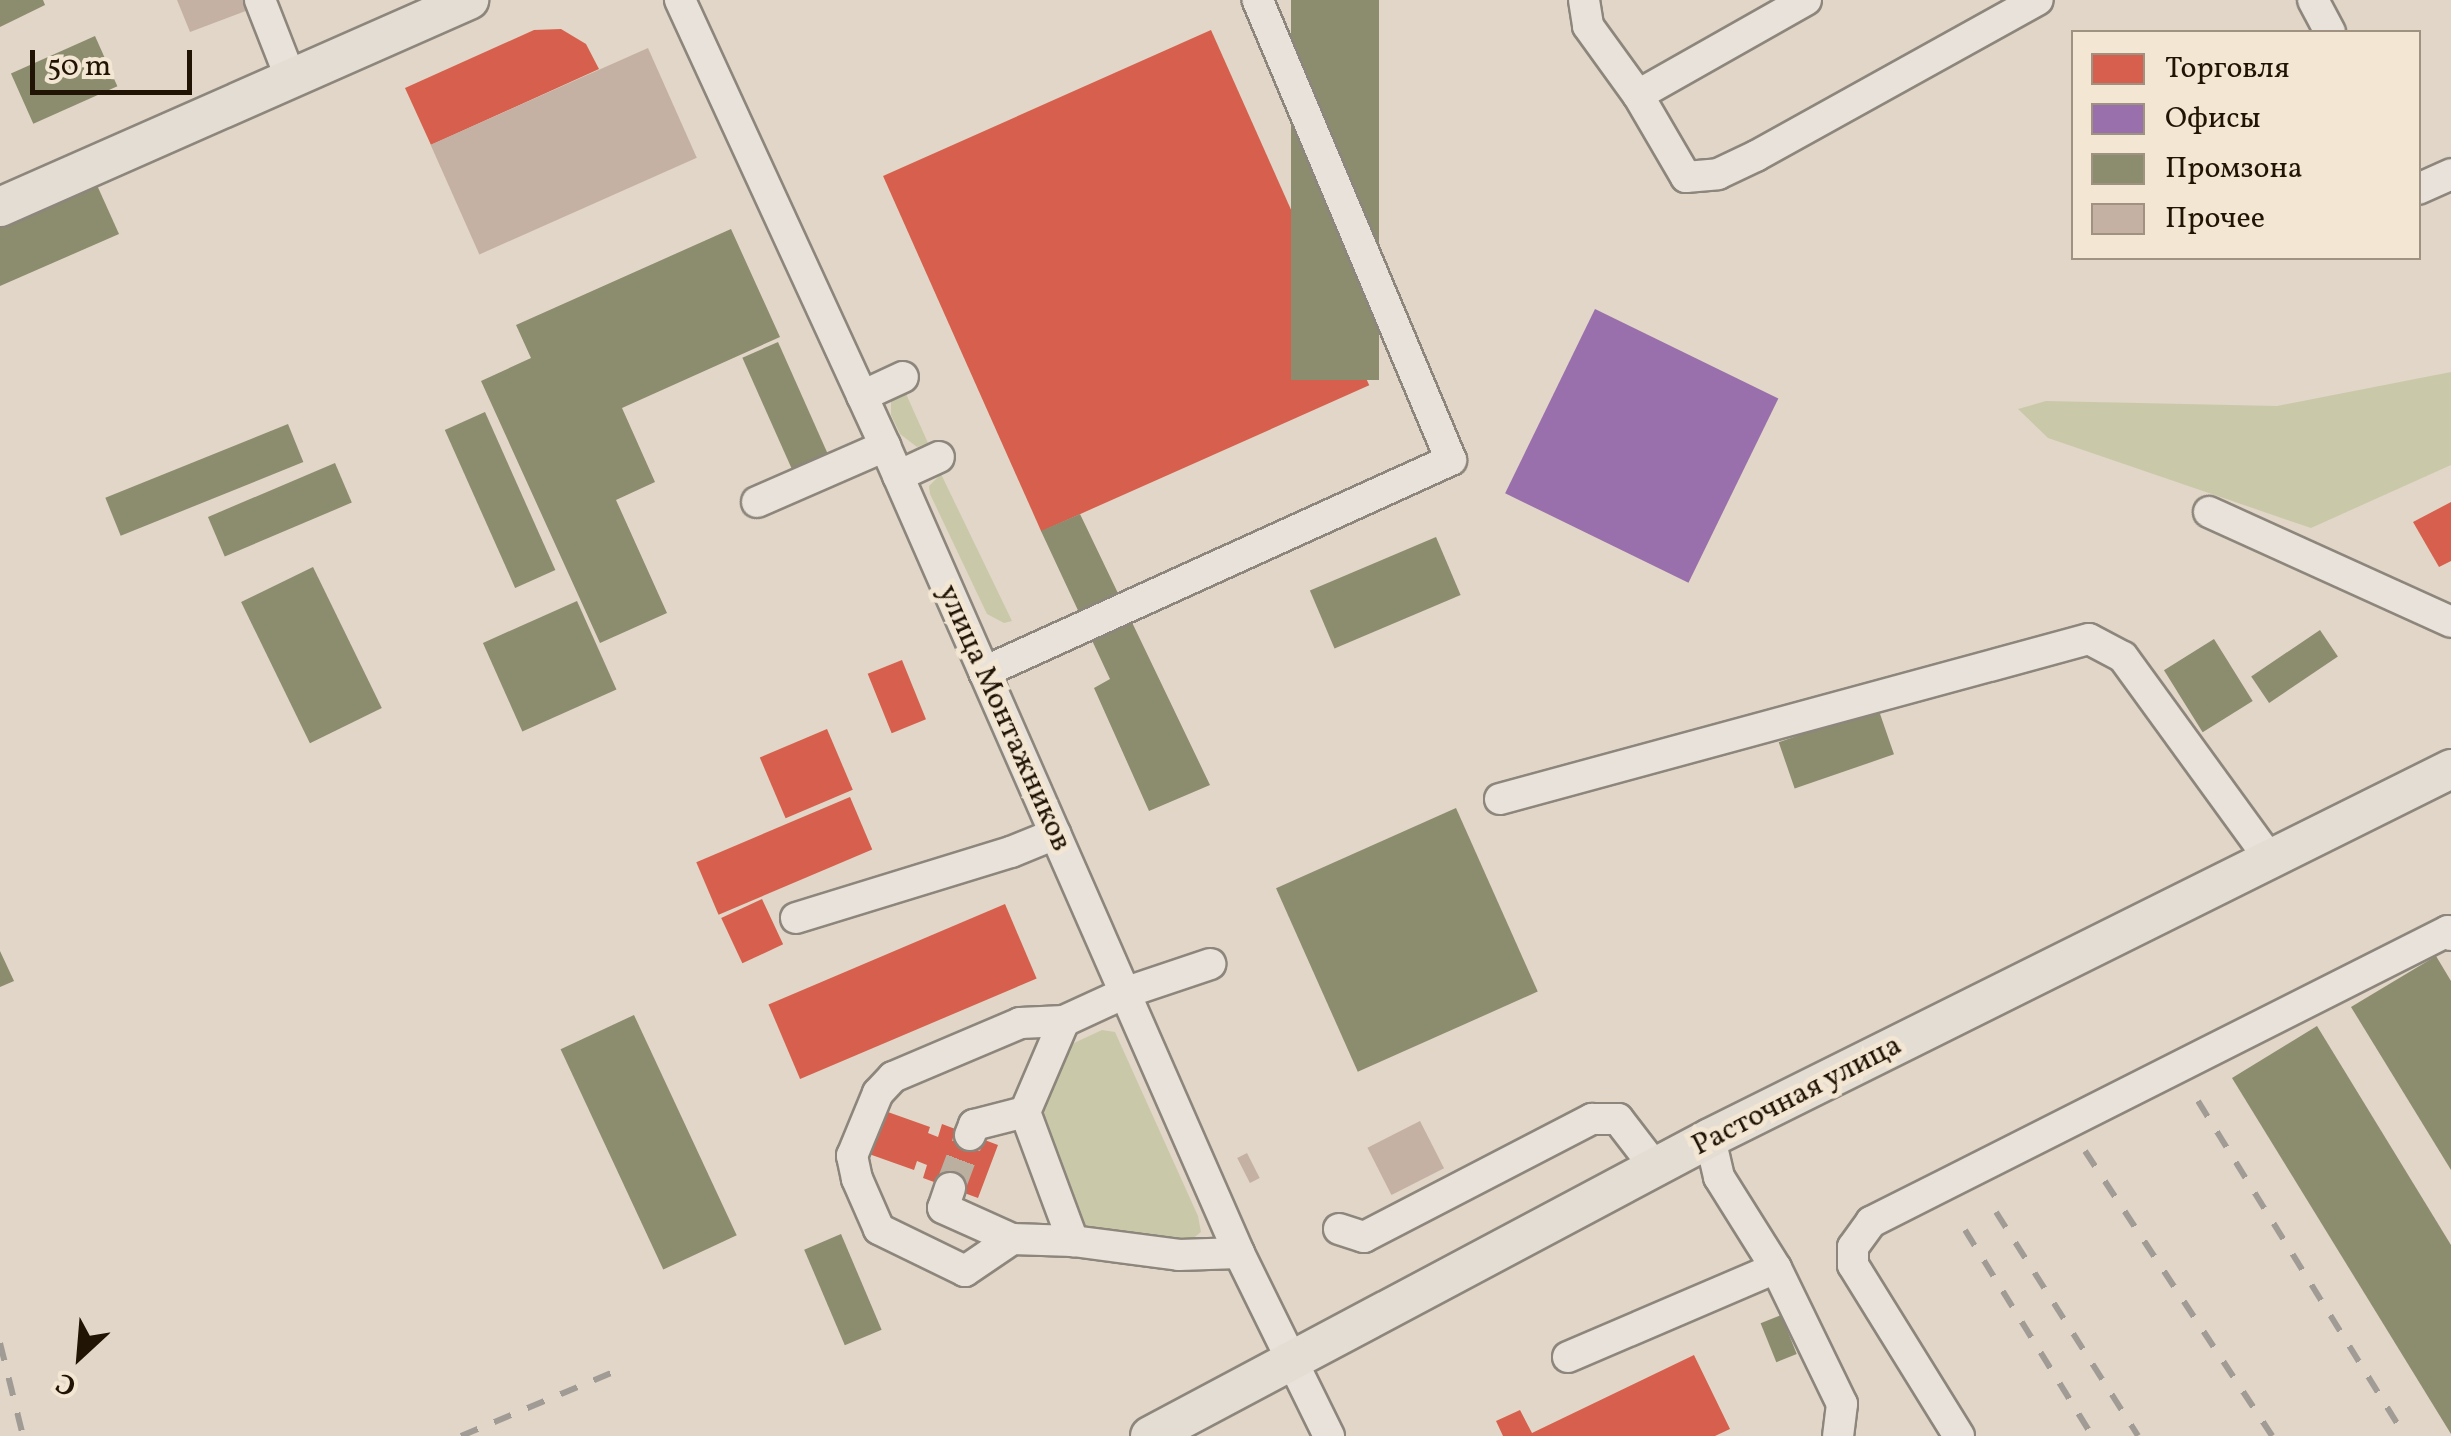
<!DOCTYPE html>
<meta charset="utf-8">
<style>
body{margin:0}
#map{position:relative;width:2451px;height:1436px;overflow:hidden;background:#e1d6c7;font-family:Vollkorn,serif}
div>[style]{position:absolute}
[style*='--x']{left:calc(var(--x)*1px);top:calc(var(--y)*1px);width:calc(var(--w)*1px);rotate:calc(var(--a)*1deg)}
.green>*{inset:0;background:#c9c9aa}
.shops>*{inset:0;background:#d6604d;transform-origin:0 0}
.offices>*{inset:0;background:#9970ab;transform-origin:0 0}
.industry>*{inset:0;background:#8c8c6e;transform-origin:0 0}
.building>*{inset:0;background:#c4b1a4;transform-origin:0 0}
.minor-tunnel>*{height:30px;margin-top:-15px;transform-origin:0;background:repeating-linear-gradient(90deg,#bbafa0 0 30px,transparent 0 45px)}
.roads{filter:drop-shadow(2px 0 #8d867c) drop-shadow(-2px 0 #8d867c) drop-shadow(0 2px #8d867c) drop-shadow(0 -2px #8d867c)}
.minor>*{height:30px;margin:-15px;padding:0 15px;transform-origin:15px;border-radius:15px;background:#e8e2da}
.major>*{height:38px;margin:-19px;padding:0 19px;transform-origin:19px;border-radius:19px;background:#e4ddd4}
.rail>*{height:6px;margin-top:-3px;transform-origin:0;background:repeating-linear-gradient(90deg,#a09b94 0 18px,transparent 0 36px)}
span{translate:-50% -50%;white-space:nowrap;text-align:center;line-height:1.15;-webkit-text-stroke:10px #f3e6d3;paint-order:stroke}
.street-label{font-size:30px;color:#211405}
.legend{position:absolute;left:2071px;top:30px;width:350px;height:230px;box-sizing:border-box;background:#f3e6d3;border:2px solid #9f9281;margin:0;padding:12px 18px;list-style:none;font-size:30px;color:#211405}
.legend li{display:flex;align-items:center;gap:20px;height:50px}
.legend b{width:50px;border:2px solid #9f9281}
.north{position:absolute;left:30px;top:1306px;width:100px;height:100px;-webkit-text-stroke:8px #f3e6d3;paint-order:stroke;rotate:206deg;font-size:28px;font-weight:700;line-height:40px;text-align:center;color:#211405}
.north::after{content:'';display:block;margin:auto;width:35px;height:45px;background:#211405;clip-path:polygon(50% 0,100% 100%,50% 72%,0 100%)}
.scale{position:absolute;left:30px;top:50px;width:162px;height:45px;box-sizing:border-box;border:5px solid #211405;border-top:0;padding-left:12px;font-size:30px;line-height:35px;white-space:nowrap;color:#211405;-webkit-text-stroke:8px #f3e6d3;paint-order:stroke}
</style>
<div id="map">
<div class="green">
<i style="clip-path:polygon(2451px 372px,2451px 465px,2311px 528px,2048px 438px,2018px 409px,2046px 401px,2277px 406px)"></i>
<i style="clip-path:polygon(903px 387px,928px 443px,917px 447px,900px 434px,891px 415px,891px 398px)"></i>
<i style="clip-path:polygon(941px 474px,1012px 621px,1004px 623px,987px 614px,930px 494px,929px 486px)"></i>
<i style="clip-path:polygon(1102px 1030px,1115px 1032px,1198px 1216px,1201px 1232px,1185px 1245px,1139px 1243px,1079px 1226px,1032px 1123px,1061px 1049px)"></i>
</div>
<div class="shops">
<i style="clip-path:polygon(561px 29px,586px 44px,599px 69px,431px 145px,405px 88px,534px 30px)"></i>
<i style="left:1211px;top:30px;width:389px;height:359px;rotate:66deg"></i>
<i style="clip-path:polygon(2451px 502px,2451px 561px,2439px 567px,2413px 522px)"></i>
<i style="left:902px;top:660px;width:64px;height:37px;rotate:68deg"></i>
<i style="left:827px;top:729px;width:66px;height:73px;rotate:67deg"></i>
<i style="left:850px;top:797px;width:57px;height:167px;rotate:67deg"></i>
<i style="left:762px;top:899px;width:50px;height:45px;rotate:65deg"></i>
<i style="left:1005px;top:904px;width:81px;height:257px;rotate:67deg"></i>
<i style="clip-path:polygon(885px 1111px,930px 1127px,928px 1133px,938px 1137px,942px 1124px,998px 1145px,978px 1198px,923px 1178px,927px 1165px,917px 1161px,914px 1170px,869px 1154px)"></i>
<i style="clip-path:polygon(1694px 1355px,1730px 1429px,1715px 1436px,1503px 1436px,1496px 1421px,1520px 1410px,1532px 1433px)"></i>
</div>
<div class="offices">
<i style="left:1595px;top:309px;width:204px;height:205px;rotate:26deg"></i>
</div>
<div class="industry">
<i style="clip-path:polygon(0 0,43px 0,45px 5px,0 27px)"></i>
<i style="left:1291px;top:0;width:88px;height:380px"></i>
<i style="left:95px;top:36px;width:55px;height:92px;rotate:66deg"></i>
<i style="clip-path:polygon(96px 183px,119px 234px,0 286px,0 225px)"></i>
<i style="clip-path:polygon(731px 229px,780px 337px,622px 408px,655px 482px,616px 500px,667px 613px,600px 643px,481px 381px,531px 358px,516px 325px)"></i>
<i style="left:778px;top:342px;width:125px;height:39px;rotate:66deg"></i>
<i style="left:485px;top:412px;width:173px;height:44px;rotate:66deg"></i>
<i style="left:288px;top:424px;width:41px;height:197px;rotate:68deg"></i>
<i style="left:335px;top:463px;width:43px;height:138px;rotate:67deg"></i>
<i style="clip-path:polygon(1080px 514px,1210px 785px,1149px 811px,1094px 688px,1110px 679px,1041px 531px)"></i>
<i style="left:1436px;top:537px;width:63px;height:137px;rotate:67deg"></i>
<i style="left:313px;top:567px;width:157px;height:80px;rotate:64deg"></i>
<i style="left:577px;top:601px;width:97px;height:103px;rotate:66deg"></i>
<i style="left:2320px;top:630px;width:32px;height:83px;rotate:56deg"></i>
<i style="left:2214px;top:639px;width:73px;height:59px;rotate:58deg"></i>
<i style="left:1878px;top:708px;width:49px;height:105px;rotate:71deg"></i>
<i style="left:1456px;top:808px;width:201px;height:197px;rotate:66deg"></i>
<i style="clip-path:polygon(0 951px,14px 981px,0 987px)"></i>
<i style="clip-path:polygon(2436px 956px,2451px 981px,2451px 1170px,2351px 1007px)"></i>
<i style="left:634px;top:1015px;width:243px;height:81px;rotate:65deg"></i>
<i style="clip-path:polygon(2317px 1026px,2451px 1245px,2451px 1434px,2232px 1078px)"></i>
<i style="left:841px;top:1234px;width:104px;height:40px;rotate:67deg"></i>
<i style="left:1781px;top:1315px;width:42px;height:22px;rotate:68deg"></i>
</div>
<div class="building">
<i style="clip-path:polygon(177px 0,247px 0,251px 9px,190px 32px)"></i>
<i style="left:648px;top:48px;width:120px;height:238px;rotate:66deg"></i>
<i style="left:1420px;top:1121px;width:53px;height:59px;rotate:63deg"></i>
<i style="left:1247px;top:1153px;width:28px;height:11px;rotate:63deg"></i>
</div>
<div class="minor-tunnel">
<i style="--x:950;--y:1188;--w:57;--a:-69.3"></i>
</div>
<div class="roads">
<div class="minor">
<i style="--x:260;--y:0;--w:85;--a:68.6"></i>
<i style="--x:680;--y:0;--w:491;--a:65.3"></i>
<i style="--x:885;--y:446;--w:881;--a:66.31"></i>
<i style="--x:1239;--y:1253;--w:204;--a:63.8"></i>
<i style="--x:1584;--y:0;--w:26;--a:81"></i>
<i style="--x:1588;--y:26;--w:85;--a:54.1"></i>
<i style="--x:1638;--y:95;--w:95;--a:59.7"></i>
<i style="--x:1686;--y:177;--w:32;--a:-5"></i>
<i style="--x:1718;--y:174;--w:42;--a:-25.3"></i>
<i style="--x:1756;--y:156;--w:322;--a:-29"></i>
<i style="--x:2313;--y:0;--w:36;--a:62"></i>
<i style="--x:1638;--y:95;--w:193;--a:-29.5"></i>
<i style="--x:2418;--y:189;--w:36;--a:-24"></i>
<i style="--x:862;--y:396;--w:45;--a:-24.9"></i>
<i style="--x:898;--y:476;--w:45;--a:-24.9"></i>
<i style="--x:757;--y:502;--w:140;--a:-23.6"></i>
<i style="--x:2209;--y:512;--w:266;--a:24.4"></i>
<i style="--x:984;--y:672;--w:513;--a:-24.42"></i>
<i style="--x:1451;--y:460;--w:499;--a:-112.8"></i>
<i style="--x:1500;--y:799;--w:610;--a:-15.2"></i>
<i style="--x:2089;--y:639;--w:38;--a:28"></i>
<i style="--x:2123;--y:657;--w:252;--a:54"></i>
<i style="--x:796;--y:918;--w:225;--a:-17.1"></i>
<i style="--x:1011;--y:852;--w:48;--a:-22.2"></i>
<i style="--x:1025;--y:1112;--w:138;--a:69.6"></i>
<i style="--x:970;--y:1135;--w:11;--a:-68"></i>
<i style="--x:974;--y:1125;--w:53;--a:-14.3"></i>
<i style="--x:1025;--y:1112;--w:99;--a:-66.8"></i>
<i style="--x:1064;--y:1021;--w:69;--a:-24.7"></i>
<i style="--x:1127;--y:992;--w:88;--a:-18.6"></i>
<i style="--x:950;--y:1188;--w:21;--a:109"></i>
<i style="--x:943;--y:1208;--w:76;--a:24.2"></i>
<i style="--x:1012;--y:1239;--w:61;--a:1.9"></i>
<i style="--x:1073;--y:1241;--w:107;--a:7.5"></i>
<i style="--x:1179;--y:1255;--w:60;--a:-1.9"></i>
<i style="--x:1339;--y:1229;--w:26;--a:18"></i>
<i style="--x:1364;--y:1237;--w:257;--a:-27.4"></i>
<i style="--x:1592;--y:1119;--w:26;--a:0"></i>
<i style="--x:1618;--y:1119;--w:61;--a:52.4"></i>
<i style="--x:1012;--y:1239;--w:57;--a:145.8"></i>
<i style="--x:965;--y:1271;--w:96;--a:-154"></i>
<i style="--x:879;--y:1229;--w:55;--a:-113.7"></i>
<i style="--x:857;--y:1179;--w:24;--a:-102"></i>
<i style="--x:852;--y:1156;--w:68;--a:-67.6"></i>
<i style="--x:878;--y:1093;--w:22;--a:-47"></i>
<i style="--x:893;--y:1077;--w:138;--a:-23"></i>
<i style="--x:1020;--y:1023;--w:44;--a:-2.6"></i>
<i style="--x:1776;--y:1268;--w:151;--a:64.1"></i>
<i style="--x:1842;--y:1404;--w:32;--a:97"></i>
<i style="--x:1568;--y:1357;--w:226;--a:-23.2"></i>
<i style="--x:1776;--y:1268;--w:107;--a:-122.1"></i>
<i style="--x:1719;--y:1177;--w:40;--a:-103"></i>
<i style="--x:1959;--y:1436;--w:201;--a:-121.8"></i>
<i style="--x:1853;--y:1265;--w:18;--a:-90"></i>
<i style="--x:1853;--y:1247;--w:31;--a:-54"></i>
<i style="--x:1871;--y:1222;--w:646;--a:-26.76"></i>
<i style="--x:2448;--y:931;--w:5;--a:53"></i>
</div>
<div class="major">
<i style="--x:0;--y:207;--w:513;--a:-23.81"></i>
<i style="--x:1150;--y:1436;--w:634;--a:-28.02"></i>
<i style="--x:1710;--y:1138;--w:828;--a:-26.47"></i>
</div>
</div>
<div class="rail">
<i style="--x:2198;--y:1101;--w:394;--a:58.3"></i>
<i style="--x:2085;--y:1151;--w:341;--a:56.7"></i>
<i style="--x:1996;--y:1212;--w:265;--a:57.6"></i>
<i style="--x:1965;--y:1230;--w:242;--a:58.3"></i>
<i style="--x:0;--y:1343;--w:96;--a:76.1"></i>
<i style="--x:461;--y:1436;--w:168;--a:-22.8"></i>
</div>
<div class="street-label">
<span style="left:1004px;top:718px;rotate:66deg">улица Монтажников</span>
<span style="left:1797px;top:1096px;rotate:-27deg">Расточная улица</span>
</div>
<ul class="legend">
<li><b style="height:28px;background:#d6604d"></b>Торговля</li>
<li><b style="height:28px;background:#9970ab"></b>Офисы</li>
<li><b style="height:28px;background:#8c8c6e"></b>Промзона</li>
<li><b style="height:28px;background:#c4b1a4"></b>Прочее</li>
</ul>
<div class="north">С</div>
<div class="scale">50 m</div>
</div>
